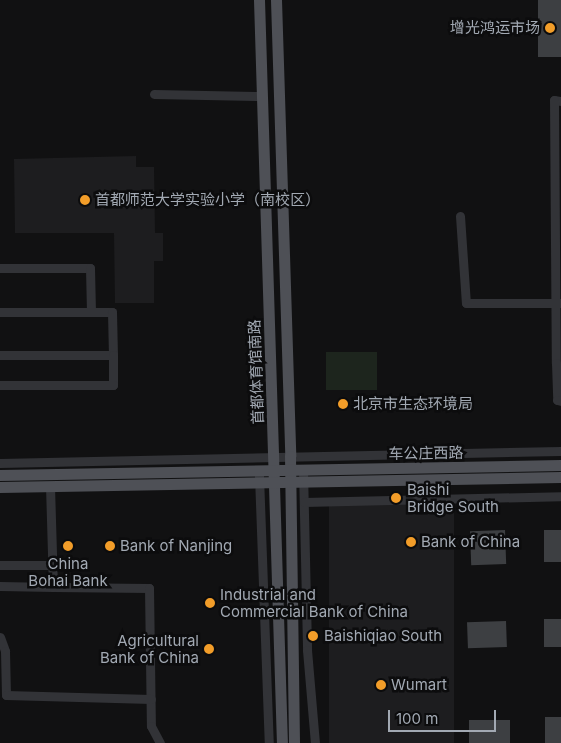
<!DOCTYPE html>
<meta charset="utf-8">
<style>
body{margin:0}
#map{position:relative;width:561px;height:743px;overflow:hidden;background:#111112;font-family:Inter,"Noto Sans SC",sans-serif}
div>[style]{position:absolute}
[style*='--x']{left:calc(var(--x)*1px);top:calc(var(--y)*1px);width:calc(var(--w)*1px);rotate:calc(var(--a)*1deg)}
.built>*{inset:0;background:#1d1d1f;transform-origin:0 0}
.green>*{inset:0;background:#1d251d;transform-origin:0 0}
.building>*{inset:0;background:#3d3f42;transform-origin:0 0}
.minor>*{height:9px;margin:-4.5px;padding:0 4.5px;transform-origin:4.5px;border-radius:4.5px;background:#323337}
.major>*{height:11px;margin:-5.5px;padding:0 5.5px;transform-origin:5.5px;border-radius:5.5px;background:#4e5056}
.dots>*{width:14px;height:14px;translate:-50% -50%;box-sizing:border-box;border:2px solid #0c0c0d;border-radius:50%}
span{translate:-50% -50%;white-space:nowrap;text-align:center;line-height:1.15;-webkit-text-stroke:5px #0c0c0d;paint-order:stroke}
.poi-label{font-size:15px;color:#a2a9b3}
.right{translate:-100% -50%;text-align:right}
.left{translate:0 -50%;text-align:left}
.street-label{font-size:15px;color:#a2a9b3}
.scale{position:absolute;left:388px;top:710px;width:108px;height:22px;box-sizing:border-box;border:2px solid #a2a9b3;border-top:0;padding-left:6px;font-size:15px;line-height:18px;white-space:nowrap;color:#a2a9b3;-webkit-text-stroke:4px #0c0c0d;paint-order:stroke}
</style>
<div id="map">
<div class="built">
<i style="clip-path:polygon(136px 156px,136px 167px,154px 167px,155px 233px,163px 233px,163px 261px,154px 261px,154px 303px,115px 303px,114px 233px,15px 233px,14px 159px)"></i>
<i style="left:454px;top:503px;width:240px;height:125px;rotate:90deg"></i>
</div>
<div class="green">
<i style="left:326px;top:352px;width:51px;height:38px"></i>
</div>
<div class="building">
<i style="left:538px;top:0;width:23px;height:57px"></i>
<i style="left:505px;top:530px;width:34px;height:35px;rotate:88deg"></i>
<i style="left:544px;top:530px;width:17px;height:32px"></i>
<i style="left:544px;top:619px;width:17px;height:28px"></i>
<i style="left:506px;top:621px;width:26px;height:39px;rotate:88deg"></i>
<i style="left:545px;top:717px;width:16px;height:26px"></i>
<i style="left:469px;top:720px;width:41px;height:23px"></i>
</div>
<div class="minor">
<i style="--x:154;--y:94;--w:108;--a:1.1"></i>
<i style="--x:561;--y:101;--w:7;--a:-172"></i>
<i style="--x:554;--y:100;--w:263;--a:89.6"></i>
<i style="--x:556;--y:363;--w:37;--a:88"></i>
<i style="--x:557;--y:400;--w:4;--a:14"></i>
<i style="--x:460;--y:216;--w:87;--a:86.1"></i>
<i style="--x:466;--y:303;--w:94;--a:0"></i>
<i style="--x:0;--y:268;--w:90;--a:0"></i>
<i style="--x:90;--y:268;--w:44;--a:88.7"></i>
<i style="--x:0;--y:312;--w:112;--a:0"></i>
<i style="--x:112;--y:312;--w:43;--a:88.7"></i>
<i style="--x:0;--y:355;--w:113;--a:0"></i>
<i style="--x:113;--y:355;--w:30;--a:90"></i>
<i style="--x:113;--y:385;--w:113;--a:180"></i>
<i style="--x:0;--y:463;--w:561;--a:-1.23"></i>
<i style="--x:303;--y:470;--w:180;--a:88.7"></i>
<i style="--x:307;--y:650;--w:93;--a:85.1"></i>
<i style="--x:259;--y:476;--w:267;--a:87.9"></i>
<i style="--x:50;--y:486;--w:101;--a:88.3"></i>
<i style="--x:53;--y:587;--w:96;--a:0.6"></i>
<i style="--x:149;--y:588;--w:138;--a:89.2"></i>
<i style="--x:151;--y:726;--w:19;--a:62"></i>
<i style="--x:304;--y:502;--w:257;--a:-1.3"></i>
<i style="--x:0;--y:565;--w:53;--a:0"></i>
<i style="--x:0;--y:586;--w:53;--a:1.1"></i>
<i style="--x:0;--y:637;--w:15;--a:70"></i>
<i style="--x:5;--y:651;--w:44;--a:88.7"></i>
<i style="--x:6;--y:695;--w:145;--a:1.6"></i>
</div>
<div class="major">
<i style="--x:259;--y:0;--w:743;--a:88.23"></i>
<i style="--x:276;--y:0;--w:456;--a:88.2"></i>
<i style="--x:290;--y:456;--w:287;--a:89.2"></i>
<i style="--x:0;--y:475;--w:561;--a:-1.02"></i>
<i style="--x:0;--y:487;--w:561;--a:-1.02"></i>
</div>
<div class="dots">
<i style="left:550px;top:28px;background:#f29d29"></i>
<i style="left:85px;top:200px;background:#f29d29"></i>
<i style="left:343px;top:404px;background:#f29d29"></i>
<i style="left:396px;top:498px;background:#f29d29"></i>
<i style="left:411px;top:542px;background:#f29d29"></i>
<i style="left:68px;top:546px;background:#f29d29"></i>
<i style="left:110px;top:546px;background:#f29d29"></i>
<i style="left:210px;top:603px;background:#f29d29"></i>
<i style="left:313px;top:636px;background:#f29d29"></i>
<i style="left:209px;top:649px;background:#f29d29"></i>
<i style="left:381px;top:685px;background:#f29d29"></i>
</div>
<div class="poi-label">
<span class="right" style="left:540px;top:28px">增光鸿运市场</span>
<span class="left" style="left:95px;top:200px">首都师范大学实验小学（南校区）</span>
<span class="left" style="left:353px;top:404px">北京市生态环境局</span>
<span class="left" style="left:407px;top:498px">Baishi<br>Bridge South</span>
<span class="left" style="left:421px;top:542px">Bank of China</span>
<span class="left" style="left:120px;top:546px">Bank of Nanjing</span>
<span style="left:68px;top:572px">China<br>Bohai Bank</span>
<span class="left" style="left:220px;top:603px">Industrial and<br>Commercial Bank of China</span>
<span class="left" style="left:324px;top:636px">Baishiqiao South</span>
<span class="right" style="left:199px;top:649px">Agricultural<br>Bank of China</span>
<span class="left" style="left:391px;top:685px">Wumart</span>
</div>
<div class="street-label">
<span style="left:256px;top:372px;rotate:-92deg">首都体育馆南路</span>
<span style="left:426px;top:453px;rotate:-1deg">车公庄西路</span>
</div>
<div class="scale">100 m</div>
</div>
